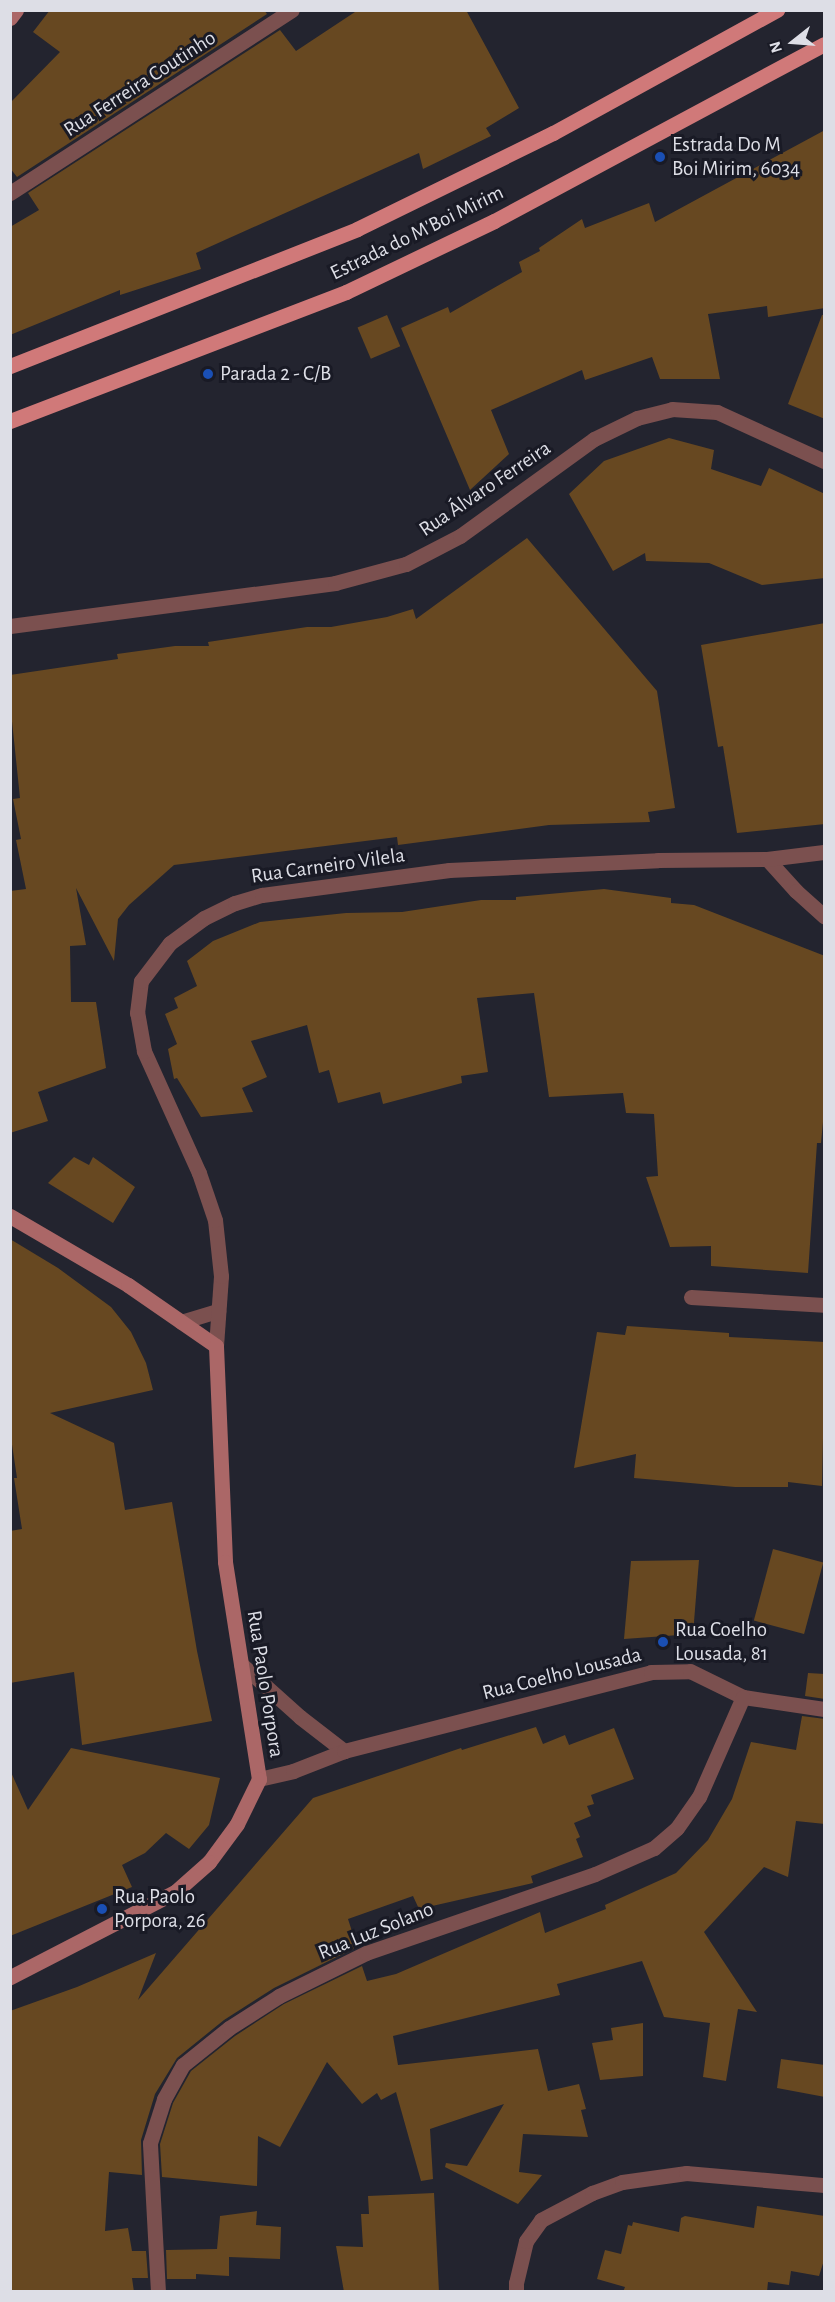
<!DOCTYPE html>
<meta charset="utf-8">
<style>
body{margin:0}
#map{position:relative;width:835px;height:2302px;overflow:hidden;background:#23242f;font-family:"Alegreya Sans",sans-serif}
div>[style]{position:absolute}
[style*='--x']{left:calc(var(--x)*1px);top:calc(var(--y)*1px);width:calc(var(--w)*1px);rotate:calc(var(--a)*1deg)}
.building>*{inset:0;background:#674821;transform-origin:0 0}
.street>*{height:15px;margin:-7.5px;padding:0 7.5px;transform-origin:7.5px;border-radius:7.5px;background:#7b504f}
.secondary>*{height:15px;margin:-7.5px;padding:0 7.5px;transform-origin:7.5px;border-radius:7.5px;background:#ab6767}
.primary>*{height:15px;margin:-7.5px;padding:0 7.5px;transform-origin:7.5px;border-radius:7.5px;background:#d07979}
.dots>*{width:16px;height:16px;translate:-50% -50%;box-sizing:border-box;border:3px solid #191a25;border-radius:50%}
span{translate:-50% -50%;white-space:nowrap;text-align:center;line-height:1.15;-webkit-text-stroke:6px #191a25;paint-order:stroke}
.street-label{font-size:21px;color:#dddee6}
.poi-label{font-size:21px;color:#dddee6}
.left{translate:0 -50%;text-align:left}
.frame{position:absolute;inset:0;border:12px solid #dddee6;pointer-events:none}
.north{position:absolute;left:763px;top:12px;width:60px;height:60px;-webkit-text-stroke:4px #191a25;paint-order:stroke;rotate:253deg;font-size:16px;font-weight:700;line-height:24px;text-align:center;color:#dddee6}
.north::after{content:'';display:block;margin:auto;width:21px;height:27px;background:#dddee6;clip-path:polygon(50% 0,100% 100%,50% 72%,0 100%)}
</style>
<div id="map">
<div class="building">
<i style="clip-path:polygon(50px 10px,264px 10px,267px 14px,17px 177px,10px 168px,10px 103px,60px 52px,33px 32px)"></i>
<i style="clip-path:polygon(358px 10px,466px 10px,519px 108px,486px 128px,491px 136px,423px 169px,419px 153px,196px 253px,201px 269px,120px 295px,120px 290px,10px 335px,10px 227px,39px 210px,28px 193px,280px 30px,296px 51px)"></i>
<i style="clip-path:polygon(825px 130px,825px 308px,768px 317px,767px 306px,708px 314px,720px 379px,660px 379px,652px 357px,585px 380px,582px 370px,491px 410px,509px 454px,470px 490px,401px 328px,448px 307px,450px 313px,522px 272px,519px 262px,540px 251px,539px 248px,582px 219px,585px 228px,649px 203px,655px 222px)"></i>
<i style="left:387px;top:315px;width:34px;height:32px;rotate:67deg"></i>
<i style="clip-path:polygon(822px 315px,825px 315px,825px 419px,788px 404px)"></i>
<i style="clip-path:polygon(669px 438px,714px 450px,711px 469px,761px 486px,769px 468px,825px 494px,825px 578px,762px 585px,709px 563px,646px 561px,645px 553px,613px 571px,569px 494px,604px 461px)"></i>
<i style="clip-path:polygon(527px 538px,657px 691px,675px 808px,648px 812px,650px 822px,549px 825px,398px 845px,397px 837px,174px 865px,129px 905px,118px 919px,114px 961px,76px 888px,86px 945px,70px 946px,71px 1002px,96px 1002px,106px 1068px,38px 1092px,48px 1121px,10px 1133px,10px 891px,26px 889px,16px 840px,21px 839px,13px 799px,20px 798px,10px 702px,10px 675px,118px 659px,117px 654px,175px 646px,209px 646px,208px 642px,307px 627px,331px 627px,387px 617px,413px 609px,416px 619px)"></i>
<i style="clip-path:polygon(825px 623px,825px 824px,737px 833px,723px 746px,718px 747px,701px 645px)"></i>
<i style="clip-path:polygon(604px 889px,671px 898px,671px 903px,694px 905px,825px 956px,825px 1101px,821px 1143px,817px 1143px,808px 1273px,711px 1266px,711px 1246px,670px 1247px,646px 1177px,658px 1176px,654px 1114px,626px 1113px,623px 1093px,549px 1097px,534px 993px,477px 998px,488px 1072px,461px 1076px,462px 1083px,383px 1104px,380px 1092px,338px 1103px,329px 1070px,319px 1073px,307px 1025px,251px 1041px,267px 1077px,242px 1088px,253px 1112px,201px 1117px,177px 1078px,174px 1079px,168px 1049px,177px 1044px,165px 1014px,178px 1008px,174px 998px,197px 986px,187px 961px,213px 941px,260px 922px,346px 913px,402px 912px,481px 900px,516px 900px,516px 897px)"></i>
<i style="clip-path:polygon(74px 1157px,89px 1165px,93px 1157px,135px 1187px,113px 1223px,48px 1183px)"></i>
<i style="clip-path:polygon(10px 1239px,58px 1268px,111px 1307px,131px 1332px,146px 1363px,153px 1390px,50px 1413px,114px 1443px,125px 1510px,172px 1502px,197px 1651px,212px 1721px,82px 1745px,74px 1672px,10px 1683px,10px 1531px,22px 1529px,14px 1478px,17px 1478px,10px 1431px)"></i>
<i style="clip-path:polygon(627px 1326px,729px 1333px,729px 1337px,825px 1342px,822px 1486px,788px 1482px,788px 1487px,735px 1487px,634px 1478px,636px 1454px,574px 1468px,597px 1332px,625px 1335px)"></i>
<i style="left:773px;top:1549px;width:52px;height:74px;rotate:15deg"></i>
<i style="clip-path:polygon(699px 1560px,693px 1634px,624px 1639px,631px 1561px)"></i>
<i style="clip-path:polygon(808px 1673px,825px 1674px,825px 1699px,805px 1696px)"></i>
<i style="clip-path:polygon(802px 1716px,825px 1719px,825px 1824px,796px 1821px,788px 1877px,764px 1867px,704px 1932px,757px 2012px,738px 2009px,726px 2081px,703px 2077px,710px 2023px,664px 2017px,642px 1961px,557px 1984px,560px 1995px,393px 2036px,398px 2065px,538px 2049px,548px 2091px,579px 2084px,586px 2109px,581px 2110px,588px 2137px,523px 2134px,519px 2172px,542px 2175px,518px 2204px,445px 2167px,446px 2163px,467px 2166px,504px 2104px,430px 2129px,433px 2179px,421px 2181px,396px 2092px,381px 2100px,377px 2093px,362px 2104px,327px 2062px,280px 2147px,258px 2136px,257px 2186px,162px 2177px,160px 2144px,173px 2103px,191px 2071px,235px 2036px,284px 2004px,362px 1966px,367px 1981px,396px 1974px,540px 1912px,545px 1933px,606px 1909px,605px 1905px,676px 1873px,708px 1840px,732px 1799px,751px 1742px,796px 1750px)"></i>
<i style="clip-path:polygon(536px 1727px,543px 1744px,565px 1735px,569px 1745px,614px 1728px,634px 1779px,591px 1795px,594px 1804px,587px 1806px,591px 1816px,574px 1823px,580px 1837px,576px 1839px,583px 1857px,531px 1876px,533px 1883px,419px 1909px,413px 1896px,348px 1919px,357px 1947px,274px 1988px,224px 2020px,177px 2058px,155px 2094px,141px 2140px,142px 2175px,109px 2172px,105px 2231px,128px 2228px,132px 2251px,146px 2251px,148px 2278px,132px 2278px,134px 2292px,10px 2292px,10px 2011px,77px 1987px,156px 1953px,138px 2000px,313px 1798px,461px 1748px,462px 1750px)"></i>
<i style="clip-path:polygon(71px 1748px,220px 1778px,209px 1825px,189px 1849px,166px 1833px,145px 1853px,122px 1865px,132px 1887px,10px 1936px,10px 1770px,28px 1810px)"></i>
<i style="clip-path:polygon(643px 2023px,643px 2076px,600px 2080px,592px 2043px,613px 2040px,611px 2028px)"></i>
<i style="clip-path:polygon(781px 2059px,825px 2065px,825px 2097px,777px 2088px)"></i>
<i style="clip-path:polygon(434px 2193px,439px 2292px,344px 2292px,336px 2246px,363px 2247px,361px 2214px,369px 2214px,368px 2196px)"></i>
<i style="clip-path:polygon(757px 2206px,825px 2216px,825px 2257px,819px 2276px,791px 2271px,789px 2285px,768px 2282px,767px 2292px,623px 2292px,625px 2287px,597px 2279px,605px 2250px,621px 2254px,628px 2225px,632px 2226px,633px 2222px,679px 2232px,681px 2218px,685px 2216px,754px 2228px)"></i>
<i style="clip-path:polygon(257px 2211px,256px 2225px,281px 2227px,280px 2259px,229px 2257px,229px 2276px,196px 2274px,196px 2279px,167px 2279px,166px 2250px,217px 2249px,220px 2216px)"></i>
</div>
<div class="street">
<i style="--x:10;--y:193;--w:336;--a:-33"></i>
<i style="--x:10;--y:626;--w:328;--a:-7.5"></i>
<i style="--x:335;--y:583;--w:73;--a:-15"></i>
<i style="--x:406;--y:564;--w:61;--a:-27.4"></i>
<i style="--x:460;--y:536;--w:165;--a:-35.9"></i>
<i style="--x:594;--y:439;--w:48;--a:-26"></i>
<i style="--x:637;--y:418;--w:36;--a:-14"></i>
<i style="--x:672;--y:409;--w:45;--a:3.8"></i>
<i style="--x:717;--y:412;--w:118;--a:24.6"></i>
<i style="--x:767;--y:859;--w:43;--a:47.8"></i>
<i style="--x:796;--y:891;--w:38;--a:42"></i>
<i style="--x:691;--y:1297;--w:133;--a:3.4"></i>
<i style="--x:181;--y:1322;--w:39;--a:-17"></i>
<i style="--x:216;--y:1346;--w:70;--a:-85.9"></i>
<i style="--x:221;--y:1276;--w:56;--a:-96.1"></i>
<i style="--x:215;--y:1220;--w:50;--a:-108.8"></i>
<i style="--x:199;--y:1173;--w:134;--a:-114.3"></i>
<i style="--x:144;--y:1051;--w:39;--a:-100"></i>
<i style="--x:137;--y:1013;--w:32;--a:-83"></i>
<i style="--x:141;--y:981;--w:48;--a:-52.7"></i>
<i style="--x:170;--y:943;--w:42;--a:-36.3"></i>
<i style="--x:204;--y:918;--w:34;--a:-26"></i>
<i style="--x:235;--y:903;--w:28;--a:-17"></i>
<i style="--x:262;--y:895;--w:189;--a:-7.6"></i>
<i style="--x:449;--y:870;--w:209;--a:-2.7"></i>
<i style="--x:658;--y:860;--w:109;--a:-0.5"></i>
<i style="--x:767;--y:859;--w:57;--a:-7"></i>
<i style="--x:241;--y:1664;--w:79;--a:41.9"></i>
<i style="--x:300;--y:1717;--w:56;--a:37.7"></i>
<i style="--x:259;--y:1779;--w:35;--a:-13"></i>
<i style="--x:293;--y:1771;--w:55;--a:-21.4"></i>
<i style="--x:344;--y:1751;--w:317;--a:-14.4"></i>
<i style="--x:651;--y:1672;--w:39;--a:-1"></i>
<i style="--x:690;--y:1671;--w:59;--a:26.1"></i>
<i style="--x:743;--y:1697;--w:82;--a:8.4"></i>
<i style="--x:158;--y:2292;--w:149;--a:-93.1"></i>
<i style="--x:150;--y:2143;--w:46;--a:-72.3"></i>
<i style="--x:164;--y:2099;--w:39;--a:-61"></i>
<i style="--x:183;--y:2065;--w:59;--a:-38.8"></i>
<i style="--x:229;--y:2028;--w:59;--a:-32.6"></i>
<i style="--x:279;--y:1996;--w:97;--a:-26.3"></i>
<i style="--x:366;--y:1953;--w:242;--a:-19"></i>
<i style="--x:595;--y:1874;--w:64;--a:-23.8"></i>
<i style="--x:654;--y:1848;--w:30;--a:-41"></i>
<i style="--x:677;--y:1828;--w:38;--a:-55"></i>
<i style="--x:699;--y:1797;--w:109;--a:-66.3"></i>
<i style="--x:516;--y:2292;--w:9;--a:-90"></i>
<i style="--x:516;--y:2283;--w:43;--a:-76.6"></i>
<i style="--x:526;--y:2241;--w:26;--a:-54"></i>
<i style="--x:541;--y:2220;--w:58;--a:-27.9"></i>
<i style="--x:592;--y:2193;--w:32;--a:-20"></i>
<i style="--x:622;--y:2182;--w:65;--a:-8"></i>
<i style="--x:686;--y:2173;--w:139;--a:5"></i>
</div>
<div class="secondary">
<i style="--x:10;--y:18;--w:10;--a:-53"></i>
<i style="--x:10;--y:1216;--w:137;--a:30.3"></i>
<i style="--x:128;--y:1285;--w:107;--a:34.7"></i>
<i style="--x:216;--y:1346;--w:216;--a:87.6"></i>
<i style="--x:225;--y:1562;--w:220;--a:81.1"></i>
<i style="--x:259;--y:1779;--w:50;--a:116.1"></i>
<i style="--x:237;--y:1824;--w:47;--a:126.4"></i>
<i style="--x:209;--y:1862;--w:45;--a:138.6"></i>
<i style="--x:175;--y:1892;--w:186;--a:152.7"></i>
</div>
<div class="primary">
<i style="--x:10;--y:366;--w:373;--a:-21.5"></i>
<i style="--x:357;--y:229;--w:218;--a:-26.1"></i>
<i style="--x:553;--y:133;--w:256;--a:-28.8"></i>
<i style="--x:10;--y:421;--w:360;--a:-21"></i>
<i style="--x:346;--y:292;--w:164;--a:-25.6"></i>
<i style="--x:494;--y:221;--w:374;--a:-28.2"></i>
</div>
<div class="dots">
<i style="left:660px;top:157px;background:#1a4fb4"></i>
<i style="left:208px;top:374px;background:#1a4fb4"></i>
<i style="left:663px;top:1642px;background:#1a4fb4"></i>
<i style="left:102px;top:1909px;background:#1a4fb4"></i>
</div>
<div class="street-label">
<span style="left:140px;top:84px;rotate:-33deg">Rua Ferreira Coutinho</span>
<span style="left:417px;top:233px;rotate:-26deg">Estrada do M'Boi Mirim</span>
<span style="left:485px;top:489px;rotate:-34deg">Rua Álvaro Ferreira</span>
<span style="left:328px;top:866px;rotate:-8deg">Rua Carneiro Vilela</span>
<span style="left:562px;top:1674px;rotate:-14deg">Rua Coelho Lousada</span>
<span style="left:265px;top:1684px;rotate:81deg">Rua Paolo Porpora</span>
<span style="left:376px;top:1931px;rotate:-22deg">Rua Luz Solano</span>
</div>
<div class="poi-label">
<span class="left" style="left:672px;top:157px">Estrada Do M<br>Boi Mirim, 6034</span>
<span class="left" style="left:220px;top:374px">Parada 2 - C/B</span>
<span class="left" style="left:675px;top:1642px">Rua Coelho<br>Lousada, 81</span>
<span class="left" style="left:114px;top:1909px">Rua Paolo<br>Porpora, 26</span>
</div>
<div class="frame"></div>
<div class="north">N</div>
</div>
